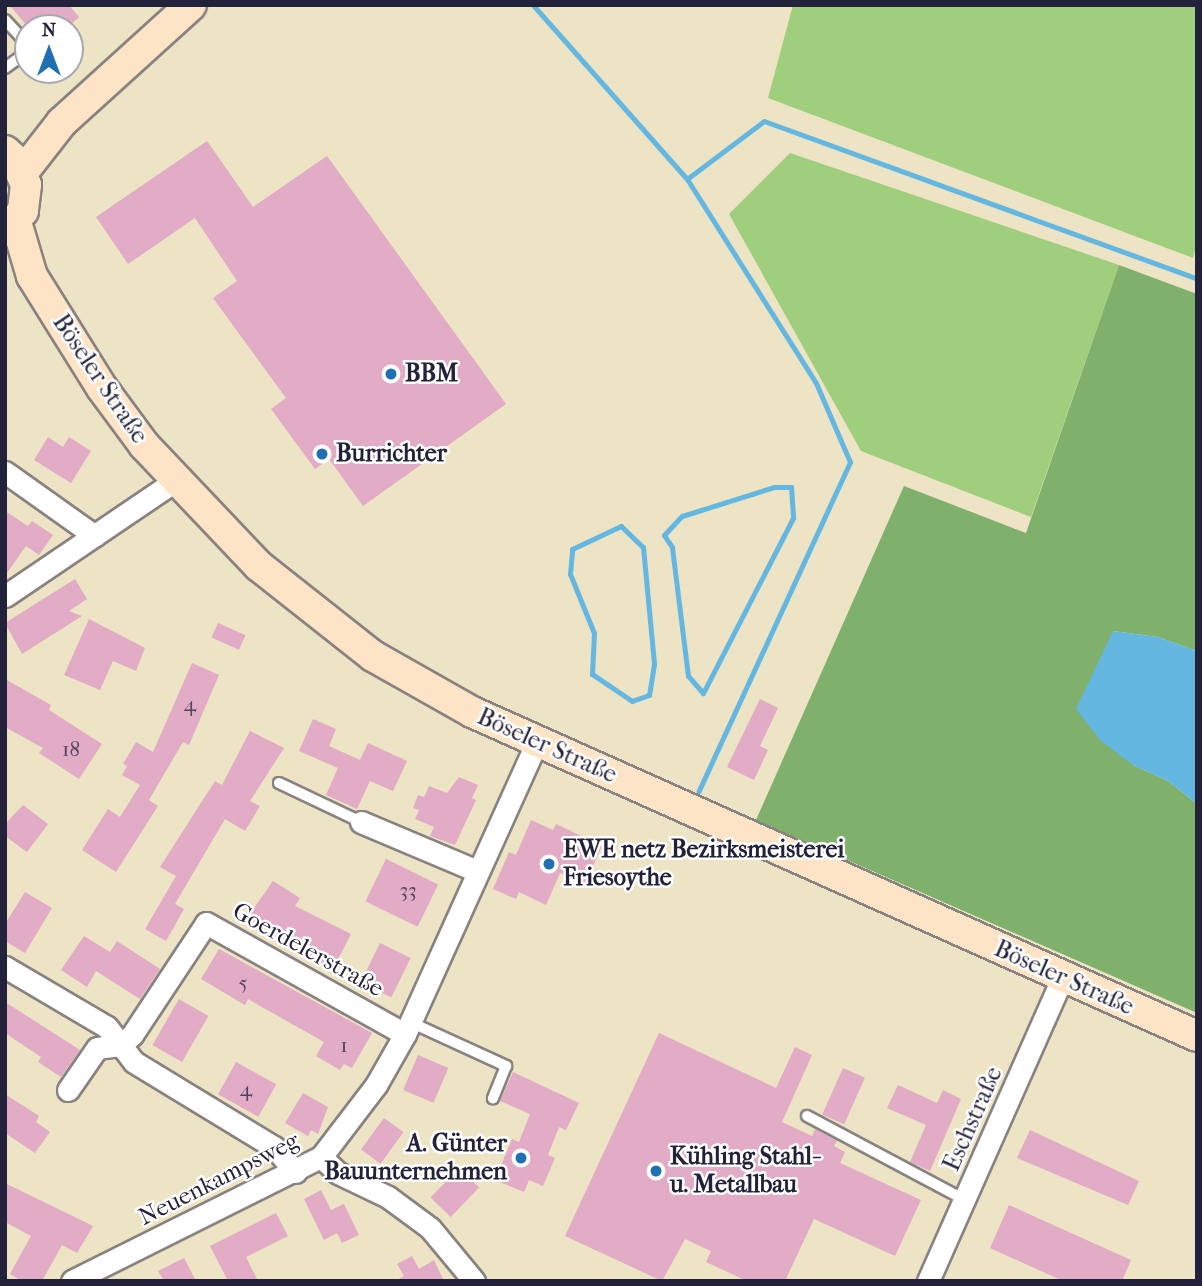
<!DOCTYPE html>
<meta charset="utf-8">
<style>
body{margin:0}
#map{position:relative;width:1202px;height:1286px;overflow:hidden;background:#ede3c5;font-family:"IM FELL French Canon",serif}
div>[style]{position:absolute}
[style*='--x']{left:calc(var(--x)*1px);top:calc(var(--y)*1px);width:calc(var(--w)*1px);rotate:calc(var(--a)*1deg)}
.green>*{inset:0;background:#9fce7c}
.forest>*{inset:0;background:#7fb16c}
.water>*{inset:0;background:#64b7e0}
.stream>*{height:5px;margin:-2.5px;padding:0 2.5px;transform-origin:2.5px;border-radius:2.5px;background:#64b7e0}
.building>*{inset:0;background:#e2abc6;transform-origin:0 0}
.roads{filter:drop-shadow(2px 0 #888280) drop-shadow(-2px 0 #888280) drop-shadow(0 2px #888280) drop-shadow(0 -2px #888280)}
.lane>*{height:10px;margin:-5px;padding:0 5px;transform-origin:5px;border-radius:5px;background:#fff}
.street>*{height:21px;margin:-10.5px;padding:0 10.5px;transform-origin:10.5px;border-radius:10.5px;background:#fff}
.secondary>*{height:30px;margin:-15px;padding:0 15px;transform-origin:15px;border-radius:15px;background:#fee4c6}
.dots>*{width:19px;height:19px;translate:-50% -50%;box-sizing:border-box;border:4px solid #fff;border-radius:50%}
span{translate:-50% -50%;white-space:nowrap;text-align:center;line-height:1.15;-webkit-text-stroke:5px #fff;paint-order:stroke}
.number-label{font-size:21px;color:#52445e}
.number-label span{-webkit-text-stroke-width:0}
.poi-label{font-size:24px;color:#22223b;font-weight:700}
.left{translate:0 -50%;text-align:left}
.right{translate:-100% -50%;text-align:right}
.street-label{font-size:24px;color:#22223b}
.frame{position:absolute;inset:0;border:7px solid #22223b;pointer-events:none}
.north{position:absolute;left:14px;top:14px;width:70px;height:70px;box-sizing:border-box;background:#fff;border:2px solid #a7a7b1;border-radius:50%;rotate:0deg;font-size:19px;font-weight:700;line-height:28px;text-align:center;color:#22223b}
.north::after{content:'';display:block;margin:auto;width:24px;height:32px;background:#1f6fb2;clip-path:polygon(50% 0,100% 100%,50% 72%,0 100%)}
</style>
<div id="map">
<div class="green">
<i style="clip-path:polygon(793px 5px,1197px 5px,1197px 242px,1193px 258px,768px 98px)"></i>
<i style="clip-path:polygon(790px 153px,1119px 265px,1031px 517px,861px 451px,729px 214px)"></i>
</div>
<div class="forest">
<i style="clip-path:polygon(1119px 265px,1197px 294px,1197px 651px,1158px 637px,1113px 631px,1133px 765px,1168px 781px,1197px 804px,1197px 1013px,756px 820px,904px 486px,1026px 533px)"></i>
</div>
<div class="water">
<i style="clip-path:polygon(1113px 631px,1158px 637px,1197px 651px,1197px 804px,1168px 781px,1133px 765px,1100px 740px,1076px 709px)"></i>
</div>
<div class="stream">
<i style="--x:533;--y:5;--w:232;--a:48.5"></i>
<i style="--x:687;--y:179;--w:241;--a:57.7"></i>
<i style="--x:816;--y:383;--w:86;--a:66.7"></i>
<i style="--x:850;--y:462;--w:362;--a:114.7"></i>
<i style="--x:687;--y:179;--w:96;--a:-37"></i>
<i style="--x:764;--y:121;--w:461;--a:20"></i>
<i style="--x:774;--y:487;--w:17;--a:0"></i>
<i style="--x:791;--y:487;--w:31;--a:86"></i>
<i style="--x:793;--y:518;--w:197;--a:117.2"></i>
<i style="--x:703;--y:693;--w:23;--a:-131"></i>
<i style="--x:688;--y:676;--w:130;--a:-97.1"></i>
<i style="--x:672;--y:547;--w:14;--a:-124"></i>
<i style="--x:664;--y:535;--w:26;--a:-47"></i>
<i style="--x:682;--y:516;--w:96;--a:-17.5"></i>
<i style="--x:621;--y:526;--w:30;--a:44"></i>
<i style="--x:643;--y:547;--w:118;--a:84.6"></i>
<i style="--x:654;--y:664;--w:31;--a:99"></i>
<i style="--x:649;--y:695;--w:18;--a:161"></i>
<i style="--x:632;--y:701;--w:48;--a:-146"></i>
<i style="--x:592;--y:674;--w:41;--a:-87.2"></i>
<i style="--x:594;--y:633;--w:64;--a:-112.1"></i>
<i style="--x:570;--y:574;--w:25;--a:-85"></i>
<i style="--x:572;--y:549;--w:54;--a:-25.1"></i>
</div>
<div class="building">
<i style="clip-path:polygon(9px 5px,69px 5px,79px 17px,67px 28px,29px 28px)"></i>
<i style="clip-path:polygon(207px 141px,253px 207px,327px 156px,506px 404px,363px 506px,329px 459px,315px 469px,271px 409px,286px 398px,213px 298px,237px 281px,195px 218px,128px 264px,96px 217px)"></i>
<i style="clip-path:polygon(48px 437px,63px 447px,69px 437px,91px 451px,71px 483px,34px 460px)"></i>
<i style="clip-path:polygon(5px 511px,28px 526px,32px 521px,53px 535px,39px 555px,26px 546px,5px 576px)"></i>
<i style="clip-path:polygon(75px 579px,87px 599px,69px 611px,82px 616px,22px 654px,5px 623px)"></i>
<i style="clip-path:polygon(89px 619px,145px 648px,136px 671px,113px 661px,100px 690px,64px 675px)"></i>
<i style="left:218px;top:623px;width:30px;height:16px;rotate:24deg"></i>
<i style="clip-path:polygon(192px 663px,219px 675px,189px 745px,183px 742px,149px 800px,158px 806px,116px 872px,82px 850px,108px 809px,120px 817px,140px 785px,122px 775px,127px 766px,123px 764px,136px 742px,153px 752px)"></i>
<i style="clip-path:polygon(5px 679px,51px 705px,49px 710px,102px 744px,79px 779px,39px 753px,43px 748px,5px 727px)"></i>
<i style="clip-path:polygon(760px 699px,778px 708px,760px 746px,768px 750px,754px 780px,727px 767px)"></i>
<i style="clip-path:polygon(313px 719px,336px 729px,329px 746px,360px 760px,368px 743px,407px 761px,393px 791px,370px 781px,357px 809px,326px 795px,338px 768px,299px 751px)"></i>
<i style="clip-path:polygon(250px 731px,284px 748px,250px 801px,260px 806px,245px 831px,225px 819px,175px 904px,184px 909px,166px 941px,145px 929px,176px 876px,160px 867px,215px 781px,222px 785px)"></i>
<i style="clip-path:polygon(459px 777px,478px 785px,472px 798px,476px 800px,455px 845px,430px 836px,434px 827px,415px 819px,419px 810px,413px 808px,418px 795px,424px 797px,429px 786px,447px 793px)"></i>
<i style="clip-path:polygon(23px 805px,48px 824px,27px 852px,5px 836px,5px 824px)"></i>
<i style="clip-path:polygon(531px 820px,553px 830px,556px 824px,602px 846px,585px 884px,560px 873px,546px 905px,519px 892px,516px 899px,493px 889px,509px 852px,516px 855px)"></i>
<i style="left:386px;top:859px;width:58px;height:47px;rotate:26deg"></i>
<i style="clip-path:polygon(273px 881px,300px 898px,295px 906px,351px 934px,335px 965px,328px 962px,325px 968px,304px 958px,308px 951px,247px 918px)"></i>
<i style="clip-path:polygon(25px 892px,52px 908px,25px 953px,5px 941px,5px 924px)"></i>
<i style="clip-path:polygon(84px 936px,110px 952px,117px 941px,160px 969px,140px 999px,96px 971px,87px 987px,61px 970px)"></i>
<i style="left:380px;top:943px;width:34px;height:44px;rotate:26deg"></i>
<i style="clip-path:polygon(219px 949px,372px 1033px,352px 1068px,344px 1064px,340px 1070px,316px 1056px,324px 1042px,248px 999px,245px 1005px,201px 979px)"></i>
<i style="left:179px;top:999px;width:34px;height:53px;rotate:30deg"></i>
<i style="clip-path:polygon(5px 1002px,80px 1050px,61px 1077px,38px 1062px,41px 1057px,5px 1033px)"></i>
<i style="clip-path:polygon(659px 1033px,776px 1088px,795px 1047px,812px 1055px,782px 1122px,812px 1136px,815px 1129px,837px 1141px,834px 1146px,845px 1152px,840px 1163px,921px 1200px,895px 1256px,814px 1219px,785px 1281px,747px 1281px,706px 1262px,711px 1251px,685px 1239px,662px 1281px,565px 1236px)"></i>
<i style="left:418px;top:1055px;width:33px;height:38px;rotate:23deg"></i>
<i style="left:236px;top:1062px;width:46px;height:37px;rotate:29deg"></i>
<i style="left:843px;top:1068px;width:24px;height:51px;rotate:24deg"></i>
<i style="clip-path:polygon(513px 1072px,579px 1103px,566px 1130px,559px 1127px,548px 1155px,555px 1158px,543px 1186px,529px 1180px,524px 1192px,495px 1180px,512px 1139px,519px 1142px,530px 1114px,500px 1101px)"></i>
<i style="clip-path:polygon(898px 1085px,937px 1103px,943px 1090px,961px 1099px,930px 1171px,910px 1162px,926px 1125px,887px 1108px)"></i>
<i style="clip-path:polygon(303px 1093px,328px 1107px,318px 1134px,311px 1130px,308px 1136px,285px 1123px)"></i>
<i style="clip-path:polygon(5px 1094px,39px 1116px,36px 1122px,50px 1132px,35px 1153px,5px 1133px)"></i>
<i style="left:384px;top:1118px;width:24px;height:39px;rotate:36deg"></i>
<i style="clip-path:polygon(1030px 1130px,1139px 1181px,1128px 1205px,1017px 1158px)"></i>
<i style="left:459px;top:1168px;width:28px;height:41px;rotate:44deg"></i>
<i style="clip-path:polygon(5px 1183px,93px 1226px,77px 1253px,62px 1245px,42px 1281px,22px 1281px,10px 1274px,31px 1236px,5px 1222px)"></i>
<i style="clip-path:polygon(321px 1190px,331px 1210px,344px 1204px,359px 1235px,342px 1243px,337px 1233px,324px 1240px,304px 1199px)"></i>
<i style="clip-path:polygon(1009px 1205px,1131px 1260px,1122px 1281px,1063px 1281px,990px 1248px)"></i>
<i style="clip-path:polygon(276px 1213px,288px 1236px,246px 1257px,258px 1281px,228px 1281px,210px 1246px)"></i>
<i style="clip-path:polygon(412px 1256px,419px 1269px,434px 1260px,444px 1281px,395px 1281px,404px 1276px,397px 1264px)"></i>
<i style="clip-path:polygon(184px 1258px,196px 1281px,164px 1281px,158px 1271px)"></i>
</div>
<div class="roads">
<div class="lane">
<i style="--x:5;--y:20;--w:34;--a:47"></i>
<i style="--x:5;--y:68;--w:29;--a:-36"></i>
<i style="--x:279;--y:783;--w:91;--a:25.4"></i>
<i style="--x:410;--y:1022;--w:106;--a:24.6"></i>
<i style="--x:506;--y:1066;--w:35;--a:112"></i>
<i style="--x:807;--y:1116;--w:179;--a:28"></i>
</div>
<div class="street">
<i style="--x:5;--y:472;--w:110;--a:35.4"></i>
<i style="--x:5;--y:596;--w:205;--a:-34.1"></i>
<i style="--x:361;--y:822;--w:126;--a:22.9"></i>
<i style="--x:5;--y:967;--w:118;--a:30.5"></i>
<i style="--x:107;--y:1027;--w:44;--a:52.4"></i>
<i style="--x:134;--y:1062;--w:164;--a:31.3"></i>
<i style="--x:274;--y:1147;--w:33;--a:49"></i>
<i style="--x:68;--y:1090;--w:51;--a:-55.4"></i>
<i style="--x:97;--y:1048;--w:23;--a:-7"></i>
<i style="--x:120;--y:1045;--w:16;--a:-40"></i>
<i style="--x:132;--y:1035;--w:134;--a:-56.5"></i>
<i style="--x:206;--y:923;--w:228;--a:29.2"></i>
<i style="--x:321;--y:1157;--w:23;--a:43"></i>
<i style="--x:338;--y:1173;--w:55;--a:25.6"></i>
<i style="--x:388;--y:1197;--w:52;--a:36.4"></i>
<i style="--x:430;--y:1228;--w:69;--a:50.3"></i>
<i style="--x:72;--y:1281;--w:278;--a:-26.5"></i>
<i style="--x:321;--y:1157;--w:91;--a:-52.6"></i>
<i style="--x:376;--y:1085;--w:59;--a:-60.4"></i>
<i style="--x:405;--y:1034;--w:321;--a:-65.7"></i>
<i style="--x:928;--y:1281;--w:333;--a:-66.1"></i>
</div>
<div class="secondary">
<i style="--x:5;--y:151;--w:13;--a:42"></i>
<i style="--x:15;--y:160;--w:27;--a:66"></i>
<i style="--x:26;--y:185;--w:26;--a:97"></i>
<i style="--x:23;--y:211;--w:27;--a:132"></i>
<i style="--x:23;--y:172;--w:63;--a:-52"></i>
<i style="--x:62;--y:122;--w:174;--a:-42.2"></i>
<i style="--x:16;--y:222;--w:56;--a:73.5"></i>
<i style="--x:32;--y:276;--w:132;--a:58"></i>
<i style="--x:102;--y:388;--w:71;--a:53.6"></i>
<i style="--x:144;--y:445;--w:167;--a:46.5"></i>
<i style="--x:259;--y:566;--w:145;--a:38.3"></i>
<i style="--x:373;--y:656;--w:114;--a:29.5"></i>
<i style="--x:472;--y:712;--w:794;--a:24.08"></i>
</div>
</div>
<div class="dots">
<i style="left:391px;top:374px;background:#1f6fb2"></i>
<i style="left:322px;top:454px;background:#1f6fb2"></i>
<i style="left:549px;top:864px;background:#1f6fb2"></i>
<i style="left:521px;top:1158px;background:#1f6fb2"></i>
<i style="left:656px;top:1171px;background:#1f6fb2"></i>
</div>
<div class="number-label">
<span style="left:190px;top:704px">4</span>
<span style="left:71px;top:749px">18</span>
<span style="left:408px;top:890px">33</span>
<span style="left:243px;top:983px">5</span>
<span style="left:344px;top:1045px">1</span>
<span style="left:246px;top:1089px">4</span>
</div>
<div class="poi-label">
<span class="left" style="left:405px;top:374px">BBM</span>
<span class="left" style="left:336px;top:454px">Burrichter</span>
<span class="left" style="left:563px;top:864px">EWE netz Bezirksmeisterei<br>Friesoythe</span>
<span class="right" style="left:507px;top:1158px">A. Günter<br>Bauunternehmen</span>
<span class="left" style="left:670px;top:1171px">Kühling Stahl-<br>u. Metallbau</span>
</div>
<div class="street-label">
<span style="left:100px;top:379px;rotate:56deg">Böseler Straße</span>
<span style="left:547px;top:746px;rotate:24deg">Böseler Straße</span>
<span style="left:308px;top:950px;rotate:29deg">Goerdelerstraße</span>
<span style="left:1064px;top:978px;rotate:24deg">Böseler Straße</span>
<span style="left:973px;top:1119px;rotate:-66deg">Eschstraße</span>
<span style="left:219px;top:1179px;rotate:-27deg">Neuenkampsweg</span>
</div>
<div class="frame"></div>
<div class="north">N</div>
</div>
